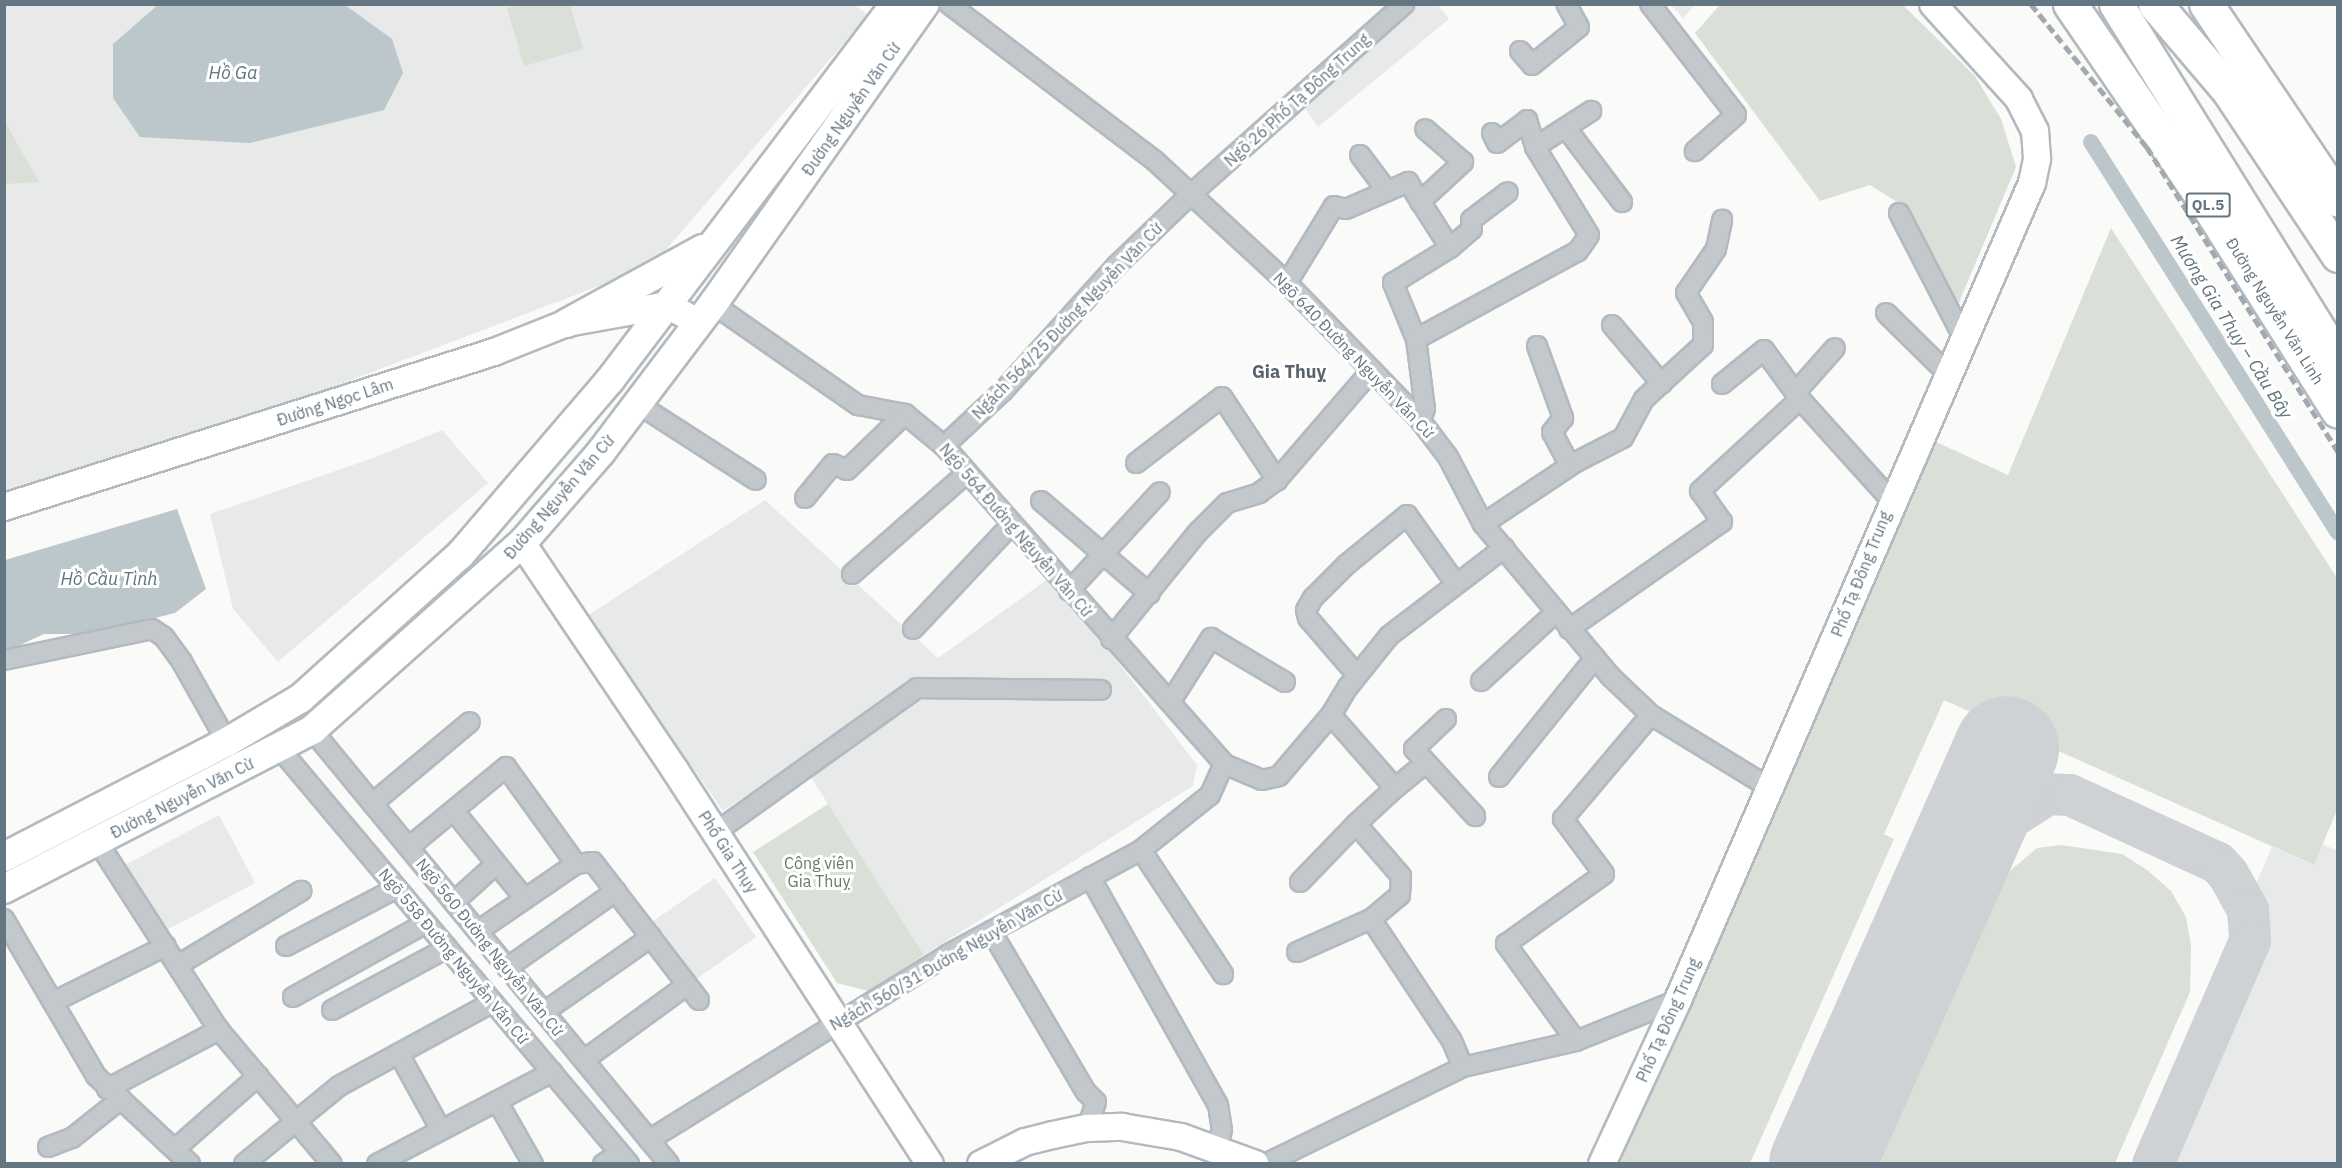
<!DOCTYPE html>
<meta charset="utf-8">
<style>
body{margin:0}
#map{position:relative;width:2342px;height:1168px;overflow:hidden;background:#fafaf8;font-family:"IBM Plex Sans",sans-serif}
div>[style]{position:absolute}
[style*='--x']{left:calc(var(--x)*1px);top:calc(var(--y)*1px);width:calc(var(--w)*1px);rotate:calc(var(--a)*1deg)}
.built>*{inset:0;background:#e8e9e9;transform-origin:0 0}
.green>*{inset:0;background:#dadfd7}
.water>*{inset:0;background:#bbc7cb}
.canal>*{height:16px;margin:-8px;padding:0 8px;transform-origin:8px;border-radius:8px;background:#bbc7cb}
.taxiway>*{height:42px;margin:-21px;padding:0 21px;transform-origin:21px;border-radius:21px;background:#ced2d4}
.runway>*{height:105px;margin:-52.5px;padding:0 52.5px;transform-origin:52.5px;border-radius:52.5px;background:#ced2d4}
.roads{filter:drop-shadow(2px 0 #b3babf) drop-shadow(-2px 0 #b3babf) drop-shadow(0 2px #b3babf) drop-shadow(0 -2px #b3babf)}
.street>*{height:18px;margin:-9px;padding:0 9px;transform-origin:9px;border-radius:9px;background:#c3c8cc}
.secondary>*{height:26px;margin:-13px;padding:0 13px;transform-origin:13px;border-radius:13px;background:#fff}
.primary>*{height:28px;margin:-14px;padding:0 14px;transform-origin:14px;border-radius:14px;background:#fff}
.highway>*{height:33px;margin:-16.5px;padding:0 16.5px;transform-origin:16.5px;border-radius:16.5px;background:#fff}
.rail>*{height:4.5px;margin-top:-2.25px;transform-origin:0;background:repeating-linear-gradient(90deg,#a2aab0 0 9px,transparent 0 13.5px)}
span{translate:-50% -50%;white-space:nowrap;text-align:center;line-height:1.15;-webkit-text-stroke:6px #fff;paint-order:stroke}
.shield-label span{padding:2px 4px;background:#fff;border:2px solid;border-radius:4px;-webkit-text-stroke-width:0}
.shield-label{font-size:15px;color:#657683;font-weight:700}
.street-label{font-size:16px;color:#657683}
.park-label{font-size:16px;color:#687a64}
.water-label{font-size:18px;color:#60757c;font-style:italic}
.neighbourhood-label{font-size:18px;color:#57646e;font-weight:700}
.frame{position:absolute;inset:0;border:6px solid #657683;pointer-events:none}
</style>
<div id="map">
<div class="built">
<i style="clip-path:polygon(853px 4px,868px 15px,652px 266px,5px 511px,5px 5px)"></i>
<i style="clip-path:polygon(1417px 5px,1438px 5px,1449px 19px,1318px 127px,1302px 104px)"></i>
<i style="clip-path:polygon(1671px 5px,1695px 5px,1683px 18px)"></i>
<i style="clip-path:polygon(442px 430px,488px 483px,278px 662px,233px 609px,210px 514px,373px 458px)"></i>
<i style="clip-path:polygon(765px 500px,938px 658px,1052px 576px,1197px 765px,1193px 786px,924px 955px,800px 760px,723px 811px,587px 616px)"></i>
<i style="left:219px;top:815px;width:77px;height:105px;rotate:62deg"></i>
<i style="clip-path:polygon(2323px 844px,2337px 851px,2337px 1163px,2134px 1164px,2272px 847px,2313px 865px)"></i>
<i style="left:715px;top:878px;width:72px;height:79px;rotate:55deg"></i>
</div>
<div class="green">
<i style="clip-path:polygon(520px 5px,570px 5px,583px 49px,524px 66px,507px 8px)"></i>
<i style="clip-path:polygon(1720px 5px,1903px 5px,1975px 76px,2001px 119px,2016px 167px,1957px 307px,1910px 210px,1870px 185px,1820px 201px,1695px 33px)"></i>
<i style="clip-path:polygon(4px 122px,5px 122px,39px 182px,5px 184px)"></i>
<i style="clip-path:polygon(2111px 228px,2337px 578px,2337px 810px,2314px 865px,1944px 700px,1884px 834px,1894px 839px,1750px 1163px,1615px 1164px,1934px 441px,2008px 475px)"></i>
<i style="clip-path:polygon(828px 804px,924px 955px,868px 991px,837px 983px,753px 852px)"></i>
<i style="clip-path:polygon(2061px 845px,2122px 854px,2147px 870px,2171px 891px,2186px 917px,2191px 945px,2190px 992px,2115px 1163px,1872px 1163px,1998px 881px,2037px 848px)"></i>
</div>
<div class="water">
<i style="clip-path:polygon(159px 4px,345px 5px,392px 39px,403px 73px,384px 110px,250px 143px,140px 137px,113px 98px,113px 44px)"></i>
<i style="clip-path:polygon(177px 509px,206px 589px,175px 613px,91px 634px,44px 634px,5px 652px,5px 560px)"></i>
</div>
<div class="canal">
<i style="--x:2091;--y:142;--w:462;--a:57.7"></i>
</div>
<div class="taxiway">
<i style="--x:1946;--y:883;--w:77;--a:-47.6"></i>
<i style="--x:1998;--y:826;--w:59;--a:-32.6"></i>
<i style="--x:2048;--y:794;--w:22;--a:3"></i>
<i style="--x:2070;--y:795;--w:163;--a:24.7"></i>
<i style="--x:2218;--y:863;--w:15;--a:48"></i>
<i style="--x:2228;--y:874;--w:41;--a:60.9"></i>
<i style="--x:2248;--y:910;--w:31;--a:86"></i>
<i style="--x:2250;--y:941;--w:243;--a:113.5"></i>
</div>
<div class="runway">
<i style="--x:1821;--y:1164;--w:455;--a:-66"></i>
</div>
<div class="roads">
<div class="street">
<i style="--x:949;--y:4;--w:259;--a:37.3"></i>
<i style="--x:1155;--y:161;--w:180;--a:42.7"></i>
<i style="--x:1287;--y:283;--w:191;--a:45.8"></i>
<i style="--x:1420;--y:420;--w:46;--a:52.9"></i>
<i style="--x:1448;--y:457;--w:76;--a:62.4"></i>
<i style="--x:1483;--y:524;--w:198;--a:50.1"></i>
<i style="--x:1610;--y:676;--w:57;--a:43.6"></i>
<i style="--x:1651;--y:715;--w:140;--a:31.5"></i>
<i style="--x:1650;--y:4;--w:140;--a:52.2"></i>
<i style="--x:1736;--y:115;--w:55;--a:138.7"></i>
<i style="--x:1520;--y:51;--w:18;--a:49"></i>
<i style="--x:1532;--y:65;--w:60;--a:-39"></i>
<i style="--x:1579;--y:27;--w:26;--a:-119"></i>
<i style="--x:1566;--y:128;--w:93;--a:52.9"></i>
<i style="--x:1492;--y:133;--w:11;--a:63"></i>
<i style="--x:1497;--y:143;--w:38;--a:-37"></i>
<i style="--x:1527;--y:120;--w:28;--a:73"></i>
<i style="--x:1360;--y:155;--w:45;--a:53.1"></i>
<i style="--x:1420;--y:202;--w:59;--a:-42.9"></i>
<i style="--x:1463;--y:162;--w:50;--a:-139"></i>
<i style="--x:1899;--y:213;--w:142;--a:62.7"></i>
<i style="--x:1287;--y:283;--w:90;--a:-58.6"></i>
<i style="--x:1334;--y:206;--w:12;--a:14"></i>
<i style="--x:1346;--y:209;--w:68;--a:-23.5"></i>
<i style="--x:1408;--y:182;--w:78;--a:57.5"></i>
<i style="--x:713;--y:304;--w:177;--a:34.9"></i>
<i style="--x:858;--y:405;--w:48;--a:10.8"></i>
<i style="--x:905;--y:414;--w:50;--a:39.4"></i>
<i style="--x:944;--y:446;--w:424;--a:48.6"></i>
<i style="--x:1224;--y:764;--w:41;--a:22.8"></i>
<i style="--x:1262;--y:780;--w:17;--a:-13"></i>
<i style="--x:1279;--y:776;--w:80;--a:-49.6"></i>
<i style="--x:1331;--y:715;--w:33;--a:-59"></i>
<i style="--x:1348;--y:687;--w:65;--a:-51.2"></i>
<i style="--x:1389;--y:636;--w:145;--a:-37.4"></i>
<i style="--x:1886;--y:313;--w:87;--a:44.5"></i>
<i style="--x:1612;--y:325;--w:77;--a:49.7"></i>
<i style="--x:1416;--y:339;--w:61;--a:-112.3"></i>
<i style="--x:1393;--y:283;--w:67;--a:-31.6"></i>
<i style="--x:1450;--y:248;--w:29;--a:-41"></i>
<i style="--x:1472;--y:229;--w:9;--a:-96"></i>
<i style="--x:1471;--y:220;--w:46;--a:-37.1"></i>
<i style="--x:1537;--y:346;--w:77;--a:70.1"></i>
<i style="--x:1563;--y:418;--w:18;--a:128"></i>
<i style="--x:1552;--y:432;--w:38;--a:62"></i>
<i style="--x:1722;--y:384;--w:54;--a:-39"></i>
<i style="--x:1764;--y:350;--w:61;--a:53.7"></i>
<i style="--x:1800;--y:399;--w:137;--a:48"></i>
<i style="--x:1795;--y:393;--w:60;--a:-48.4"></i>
<i style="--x:638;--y:404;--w:140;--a:32.8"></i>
<i style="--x:1420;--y:420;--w:12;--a:-66"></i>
<i style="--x:1425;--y:409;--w:71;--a:-97.3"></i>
<i style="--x:1416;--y:339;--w:184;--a:-28.5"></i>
<i style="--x:1578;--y:251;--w:19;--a:-55"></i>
<i style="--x:1589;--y:235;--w:103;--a:-121.5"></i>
<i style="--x:1535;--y:147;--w:67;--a:-32.7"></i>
<i style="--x:944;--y:446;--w:81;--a:-43"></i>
<i style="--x:1003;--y:391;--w:169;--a:-47.9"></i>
<i style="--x:1116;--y:266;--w:103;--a:-43.8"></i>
<i style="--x:1190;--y:195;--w:287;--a:-41.7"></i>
<i style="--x:1136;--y:463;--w:108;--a:-37.5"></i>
<i style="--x:1222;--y:397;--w:100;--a:56.5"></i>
<i style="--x:805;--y:498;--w:44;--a:-50.5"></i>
<i style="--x:833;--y:464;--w:15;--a:23"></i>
<i style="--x:847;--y:470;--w:81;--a:-44"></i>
<i style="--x:1041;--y:501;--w:143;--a:40.5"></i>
<i style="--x:1483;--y:524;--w:112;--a:-33.7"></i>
<i style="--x:1576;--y:462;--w:53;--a:-27.1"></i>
<i style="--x:1623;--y:438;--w:44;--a:-61.7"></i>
<i style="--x:1644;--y:399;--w:80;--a:-42.5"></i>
<i style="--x:1703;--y:345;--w:23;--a:-90"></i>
<i style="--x:1703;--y:322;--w:34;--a:-120"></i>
<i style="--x:1686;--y:293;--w:53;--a:-55.7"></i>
<i style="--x:1716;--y:249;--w:30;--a:-78"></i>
<i style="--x:852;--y:574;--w:153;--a:-41.3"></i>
<i style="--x:1069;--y:591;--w:134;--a:-47.4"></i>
<i style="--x:913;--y:629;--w:143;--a:-46.7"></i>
<i style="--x:1569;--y:629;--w:187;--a:-35"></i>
<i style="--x:1722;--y:522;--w:38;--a:-125"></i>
<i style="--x:1700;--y:491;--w:136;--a:-42.6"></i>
<i style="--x:1111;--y:639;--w:138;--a:-50.9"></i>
<i style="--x:1198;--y:532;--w:41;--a:-45"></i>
<i style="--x:1227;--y:503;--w:34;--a:-17"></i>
<i style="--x:1259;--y:493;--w:22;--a:-36"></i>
<i style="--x:1277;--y:480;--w:145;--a:-49.2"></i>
<i style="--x:4;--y:660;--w:151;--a:-11.8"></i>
<i style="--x:152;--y:629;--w:14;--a:34"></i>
<i style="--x:164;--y:637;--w:31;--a:54"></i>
<i style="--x:182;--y:662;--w:92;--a:60.6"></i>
<i style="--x:1357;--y:675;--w:75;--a:-130.7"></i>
<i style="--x:1308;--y:618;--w:8;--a:-104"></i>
<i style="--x:1306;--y:610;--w:14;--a:-60"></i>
<i style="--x:1313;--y:598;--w:47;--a:-45"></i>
<i style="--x:1346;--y:565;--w:79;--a:-39.3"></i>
<i style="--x:1407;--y:515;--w:85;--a:54.6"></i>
<i style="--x:1481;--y:681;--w:102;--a:-42.6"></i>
<i style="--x:1171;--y:701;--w:75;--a:-57.6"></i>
<i style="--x:1211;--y:638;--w:86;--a:30.7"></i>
<i style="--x:1331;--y:715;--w:97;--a:48.8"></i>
<i style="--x:1395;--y:788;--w:53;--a:137.3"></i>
<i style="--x:1356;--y:824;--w:69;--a:49.1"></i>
<i style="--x:1401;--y:876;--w:19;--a:93"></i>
<i style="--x:1400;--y:895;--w:38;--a:140"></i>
<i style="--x:1371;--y:919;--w:146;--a:56.4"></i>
<i style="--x:1452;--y:1041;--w:28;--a:67"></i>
<i style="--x:1446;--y:719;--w:44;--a:136.8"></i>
<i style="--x:1414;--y:749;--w:91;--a:47.7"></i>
<i style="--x:312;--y:730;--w:562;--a:50.56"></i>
<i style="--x:279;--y:748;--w:544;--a:49.92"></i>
<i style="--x:1499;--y:777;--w:153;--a:-51.1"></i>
<i style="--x:1395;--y:788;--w:40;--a:-39"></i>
<i style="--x:373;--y:803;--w:126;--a:-39.9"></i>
<i style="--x:454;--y:811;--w:113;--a:51.1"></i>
<i style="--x:716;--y:832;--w:247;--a:-35.6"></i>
<i style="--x:917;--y:688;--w:184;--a:0.6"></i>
<i style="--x:97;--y:841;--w:225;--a:57.2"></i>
<i style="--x:219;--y:1030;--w:175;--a:49.9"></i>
<i style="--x:409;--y:847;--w:126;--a:-39.5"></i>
<i style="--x:506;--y:767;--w:120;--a:54.2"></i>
<i style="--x:576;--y:864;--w:17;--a:-7"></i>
<i style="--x:593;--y:862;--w:174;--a:52.5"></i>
<i style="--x:1141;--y:850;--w:149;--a:56.5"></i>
<i style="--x:1090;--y:877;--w:261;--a:60.7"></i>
<i style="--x:1218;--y:1105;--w:25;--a:81"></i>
<i style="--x:1222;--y:1130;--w:18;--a:106"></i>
<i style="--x:1300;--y:882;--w:81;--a:-46"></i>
<i style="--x:454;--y:902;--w:57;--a:-42.1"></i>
<i style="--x:4;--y:919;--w:182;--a:59.6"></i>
<i style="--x:96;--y:1076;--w:129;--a:43.1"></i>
<i style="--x:478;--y:931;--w:119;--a:-34.4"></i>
<i style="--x:991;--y:931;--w:187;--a:59.5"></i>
<i style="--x:1086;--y:1092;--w:14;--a:45"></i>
<i style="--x:1096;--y:1102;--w:28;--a:109"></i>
<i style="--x:286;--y:946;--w:125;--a:-27.6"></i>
<i style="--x:1297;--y:952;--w:81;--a:-24"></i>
<i style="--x:178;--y:965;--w:144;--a:-31"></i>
<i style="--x:508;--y:967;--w:132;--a:-35.1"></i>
<i style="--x:293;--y:997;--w:152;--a:-29.1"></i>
<i style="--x:53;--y:1002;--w:126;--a:-26.4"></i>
<i style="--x:332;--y:1010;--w:131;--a:-28.3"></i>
<i style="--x:544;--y:1012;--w:131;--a:-35"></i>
<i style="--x:1576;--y:1041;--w:120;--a:-125.8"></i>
<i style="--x:1506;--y:944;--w:120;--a:-35.5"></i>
<i style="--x:1604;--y:874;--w:69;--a:-126.7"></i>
<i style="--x:1563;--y:819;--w:136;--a:-49.8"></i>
<i style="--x:399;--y:1054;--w:87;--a:61.1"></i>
<i style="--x:584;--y:1060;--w:127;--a:-36.1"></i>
<i style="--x:107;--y:1089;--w:127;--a:-27.8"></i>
<i style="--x:497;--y:1101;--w:73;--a:60.3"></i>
<i style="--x:649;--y:1140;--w:351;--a:-31.8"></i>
<i style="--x:947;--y:955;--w:221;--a:-28.4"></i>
<i style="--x:1141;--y:850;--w:88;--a:-38.6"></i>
<i style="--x:1210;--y:795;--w:34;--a:-66"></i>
<i style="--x:48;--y:1147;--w:26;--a:-21"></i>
<i style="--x:72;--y:1138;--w:63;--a:-38.5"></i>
<i style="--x:175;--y:1149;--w:111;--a:-41.3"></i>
<i style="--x:244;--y:1164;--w:123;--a:-39.4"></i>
<i style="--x:339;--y:1086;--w:175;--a:-28.6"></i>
<i style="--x:377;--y:1164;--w:198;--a:-27.7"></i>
<i style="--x:603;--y:1164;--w:20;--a:-33"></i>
<i style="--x:1265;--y:1164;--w:220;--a:-26.1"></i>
<i style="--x:1463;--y:1067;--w:116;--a:-13"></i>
<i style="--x:1576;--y:1041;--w:110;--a:-21.9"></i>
</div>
<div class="secondary">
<i style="--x:4;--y:507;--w:514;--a:-17.55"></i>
<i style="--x:494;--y:352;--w:79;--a:-21.7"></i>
<i style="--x:567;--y:323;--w:102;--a:-10.2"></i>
<i style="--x:667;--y:305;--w:37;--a:29"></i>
<i style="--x:522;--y:543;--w:274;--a:56"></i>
<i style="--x:675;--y:770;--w:469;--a:57.1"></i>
<i style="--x:981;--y:1164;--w:49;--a:-26.6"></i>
<i style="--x:1025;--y:1142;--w:29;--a:-14"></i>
<i style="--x:1053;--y:1135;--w:35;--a:-12"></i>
<i style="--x:1087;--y:1128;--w:35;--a:-2"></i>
<i style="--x:1122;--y:1127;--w:60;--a:9.6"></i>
<i style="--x:1181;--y:1137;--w:79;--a:20"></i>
<i style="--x:1602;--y:1164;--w:181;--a:-65.1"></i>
<i style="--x:1678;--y:1000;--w:890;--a:-66.57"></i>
<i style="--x:2032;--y:183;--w:25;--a:-78"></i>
<i style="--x:2037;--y:159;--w:28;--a:-94"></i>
<i style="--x:2035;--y:131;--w:36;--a:-117"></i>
<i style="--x:2019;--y:99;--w:128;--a:-132.2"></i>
</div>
<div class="primary">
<i style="--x:567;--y:323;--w:155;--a:-28.6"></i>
<i style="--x:4;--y:857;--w:251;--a:-27.3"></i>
<i style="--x:227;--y:742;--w:86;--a:-30.7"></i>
<i style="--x:301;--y:698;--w:214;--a:-42"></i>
<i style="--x:460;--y:555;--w:230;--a:-49.4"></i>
<i style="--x:610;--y:380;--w:472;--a:-52.8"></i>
<i style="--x:4;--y:889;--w:347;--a:-27.3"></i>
<i style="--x:312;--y:730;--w:281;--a:-41.7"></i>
<i style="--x:522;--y:543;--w:121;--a:-49"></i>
<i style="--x:601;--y:452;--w:186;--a:-52.9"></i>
<i style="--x:713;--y:304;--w:367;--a:-54.8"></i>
</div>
<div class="highway">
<i style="--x:2070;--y:4;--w:246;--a:55.6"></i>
<i style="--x:2209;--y:207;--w:241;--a:57.7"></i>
<i style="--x:2116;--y:4;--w:420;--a:58.1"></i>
<i style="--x:2155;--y:4;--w:114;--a:49.6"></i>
<i style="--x:2229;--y:91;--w:197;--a:56.4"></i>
<i style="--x:2206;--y:4;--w:236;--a:56"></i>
</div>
</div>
<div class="rail">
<i style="--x:2031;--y:4;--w:184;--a:51"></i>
<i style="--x:2147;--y:147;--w:360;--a:57.9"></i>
</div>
<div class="shield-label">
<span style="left:2208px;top:205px">QL.5</span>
</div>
<div class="street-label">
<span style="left:1297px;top:100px;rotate:-42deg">Ngõ 26 Phố Tạ Đông Trung</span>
<span style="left:851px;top:109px;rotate:-55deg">Đường Nguyễn Văn Cừ</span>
<span style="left:2275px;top:311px;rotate:58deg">Đường Nguyễn Văn Linh</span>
<span style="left:1067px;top:321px;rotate:-46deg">Ngách 564/25 Đường Nguyễn Văn Cừ</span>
<span style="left:1354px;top:355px;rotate:46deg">Ngõ 640 Đường Nguyễn Văn Cừ</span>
<span style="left:335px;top:402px;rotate:-18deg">Đường Ngọc Lâm</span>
<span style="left:559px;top:497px;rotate:-49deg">Đường Nguyễn Văn Cừ</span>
<span style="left:1016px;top:530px;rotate:49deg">Ngõ 564 Đường Nguyễn Văn Cừ</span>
<span style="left:1861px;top:574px;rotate:-68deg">Phố Tạ Đông Trung</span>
<span style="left:182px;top:798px;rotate:-27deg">Đường Nguyễn Văn Cừ</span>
<span style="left:728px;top:852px;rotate:57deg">Phố Gia Thụy</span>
<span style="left:490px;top:947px;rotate:51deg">Ngõ 560 Đường Nguyễn Văn Cừ</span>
<span style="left:454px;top:956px;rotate:50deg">Ngõ 558 Đường Nguyễn Văn Cừ</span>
<span style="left:946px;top:960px;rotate:-30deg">Ngách 560/31 Đường Nguyễn Văn Cừ</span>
<span style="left:1668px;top:1020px;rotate:-66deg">Phố Tạ Đông Trung</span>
</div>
<div class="park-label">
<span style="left:819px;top:872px">Công viên<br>Gia Thuỵ</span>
</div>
<div class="water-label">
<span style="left:233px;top:73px">Hồ Ga</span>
<span style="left:2231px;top:327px;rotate:58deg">Mương Gia Thụy – Cầu Bây</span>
<span style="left:109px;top:579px">Hồ Cầu Tình</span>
</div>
<div class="neighbourhood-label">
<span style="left:1289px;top:372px">Gia Thuỵ</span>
</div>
<div class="frame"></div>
</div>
